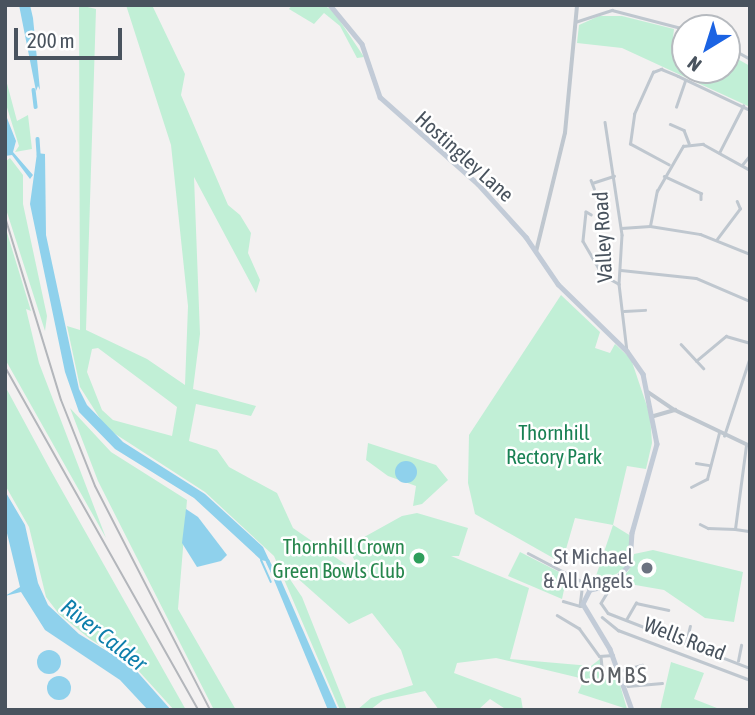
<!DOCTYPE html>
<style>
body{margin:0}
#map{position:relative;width:755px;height:715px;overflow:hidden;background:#f3f1f1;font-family:"Asap Condensed",sans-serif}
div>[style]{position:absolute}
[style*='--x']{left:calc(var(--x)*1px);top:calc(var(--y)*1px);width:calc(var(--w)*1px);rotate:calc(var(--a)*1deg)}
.green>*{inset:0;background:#c1efd6}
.water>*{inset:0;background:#8fd1ec}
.round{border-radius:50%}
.stream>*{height:2px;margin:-1px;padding:0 1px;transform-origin:1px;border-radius:1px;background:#8fd1ec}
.canal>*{height:3.5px;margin:-1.75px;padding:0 1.75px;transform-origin:1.75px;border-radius:1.75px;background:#8fd1ec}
.minor>*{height:2.5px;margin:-1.25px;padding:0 1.25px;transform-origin:1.25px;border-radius:1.25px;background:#bfc7cf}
.tertiary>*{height:3.5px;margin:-1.75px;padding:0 1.75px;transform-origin:1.75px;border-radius:1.75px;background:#bfc7cf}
.secondary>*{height:4.5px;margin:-2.25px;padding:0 2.25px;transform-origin:2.25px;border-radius:2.25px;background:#c2cbd7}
.rail>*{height:2px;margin:-1px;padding:0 1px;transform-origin:1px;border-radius:1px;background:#b3b6bb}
.dots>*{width:19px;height:19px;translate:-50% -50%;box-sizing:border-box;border:4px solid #fff;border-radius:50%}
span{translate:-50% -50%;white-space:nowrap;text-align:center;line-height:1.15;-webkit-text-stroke:5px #fff;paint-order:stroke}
.street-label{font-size:21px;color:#49535e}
.park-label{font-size:21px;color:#198154}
.leisure-label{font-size:21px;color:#27864d}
.right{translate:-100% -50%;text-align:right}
.worship-label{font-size:21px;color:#5b616d}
.water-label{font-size:23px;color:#0e7fac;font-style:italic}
.neighbourhood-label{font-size:23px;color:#5d6166;letter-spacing:2px}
.frame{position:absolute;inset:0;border:7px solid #49535e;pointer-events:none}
.north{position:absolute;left:671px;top:14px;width:70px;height:70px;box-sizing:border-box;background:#fff;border:2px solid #b6babf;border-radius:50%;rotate:218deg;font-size:19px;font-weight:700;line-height:28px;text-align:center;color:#49535e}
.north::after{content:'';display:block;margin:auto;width:24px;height:32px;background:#1b63e3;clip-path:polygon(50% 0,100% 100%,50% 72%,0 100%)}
.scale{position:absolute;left:14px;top:28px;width:108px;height:32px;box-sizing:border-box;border:4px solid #49535e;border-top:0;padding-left:9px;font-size:21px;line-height:24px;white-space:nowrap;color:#49535e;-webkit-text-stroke:5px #fff;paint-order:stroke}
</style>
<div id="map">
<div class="green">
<i style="clip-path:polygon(evenodd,79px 5px,96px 9px,86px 330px,147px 359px,185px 385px,188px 306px,171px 145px,126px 5px,152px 5px,185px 74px,181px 95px,228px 205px,240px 215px,251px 233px,248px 253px,260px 280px,256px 293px,194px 177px,200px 334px,193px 389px,256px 406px,251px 416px,196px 404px,189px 441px,217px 450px,229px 467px,277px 493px,293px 528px,361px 575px,348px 546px,402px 516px,417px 513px,468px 528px,459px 556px,451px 556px,529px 588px,510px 659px,591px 666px,600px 659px,604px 671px,616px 671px,627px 709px,578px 693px,584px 679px,496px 658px,457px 663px,454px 673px,521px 698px,523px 710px,507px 710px,490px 699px,478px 710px,439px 710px,425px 691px,383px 700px,370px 710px,357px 710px,371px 698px,413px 685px,401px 650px,372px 613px,349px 624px,277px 560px,302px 597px,347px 710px,340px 710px,274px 556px,205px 492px,106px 428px,80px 387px,67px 326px,80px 330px,79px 5px,98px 348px,177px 407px,172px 436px,113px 420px,102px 410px,87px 372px,92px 349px,98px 348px)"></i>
<i style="clip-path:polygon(292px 5px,324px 5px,334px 12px,364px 57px,357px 58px,340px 26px,324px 13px,314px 24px,289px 9px)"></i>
<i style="clip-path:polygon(599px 16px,622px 16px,674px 29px,673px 38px,685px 41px,685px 70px,727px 70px,727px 53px,750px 66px,750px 107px,622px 48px,577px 43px,579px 25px)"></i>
<i style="clip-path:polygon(5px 76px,17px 121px,28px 115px,32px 149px,15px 152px,19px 146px,5px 101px)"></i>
<i style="clip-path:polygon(10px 158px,23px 175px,23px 204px,47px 316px,45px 331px,5px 206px,5px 162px)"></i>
<i style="clip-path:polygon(5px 226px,31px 311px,26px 309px,39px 363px,106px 538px,5px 359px)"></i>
<i style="clip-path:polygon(561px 295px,600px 332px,595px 348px,610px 353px,615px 344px,631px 359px,650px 415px,652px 443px,646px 469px,627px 466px,613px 525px,631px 536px,626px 567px,604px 583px,595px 579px,613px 525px,575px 518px,562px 563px,475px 514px,468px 483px,469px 435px)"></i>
<i style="clip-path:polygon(5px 386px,51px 471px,186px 710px,174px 710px,136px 668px,90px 639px,59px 614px,46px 597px,29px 527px,5px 485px)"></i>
<i style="clip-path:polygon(70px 408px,111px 452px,187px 500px,178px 609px,236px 710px,214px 710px,98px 481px)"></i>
<i style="clip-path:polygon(368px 443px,436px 465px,448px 480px,422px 504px,413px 506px,416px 486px,388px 476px,366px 460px)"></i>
<i style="clip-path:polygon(653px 550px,743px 572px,734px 622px,705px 618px,664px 590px,618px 582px,629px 570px,634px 554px)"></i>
<i style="clip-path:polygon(520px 552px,567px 576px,562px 599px,508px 576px)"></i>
<i style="clip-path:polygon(671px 662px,704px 673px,694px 699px,722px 710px,660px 710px)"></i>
</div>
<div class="water">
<i style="clip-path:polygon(19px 5px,30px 5px,33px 18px,40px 90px,38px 86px,36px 91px)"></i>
<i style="clip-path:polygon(5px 113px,16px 141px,13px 152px,33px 175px,30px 179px,12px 155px,5px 156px)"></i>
<i style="clip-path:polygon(37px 153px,45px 154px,46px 235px,79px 389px,87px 405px,123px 442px,205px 494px,263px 547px,270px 562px,261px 560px,194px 498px,115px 449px,79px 412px,65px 372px,30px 204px)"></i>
<i class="round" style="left:395px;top:461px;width:22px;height:22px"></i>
<i style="clip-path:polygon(5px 491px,25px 525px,38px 583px,48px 605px,79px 634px,133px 667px,171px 710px,148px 710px,120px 680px,45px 630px,21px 592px,5px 596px,20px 587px,5px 525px)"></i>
<i style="clip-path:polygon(186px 509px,198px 517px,227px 555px,221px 561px,197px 567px,182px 543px)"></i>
<i style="clip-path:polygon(275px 573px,280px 578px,338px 710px,328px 710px,274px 580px)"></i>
<i class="round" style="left:37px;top:650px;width:24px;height:24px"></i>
<i class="round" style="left:47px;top:676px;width:24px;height:24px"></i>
</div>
<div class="stream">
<i style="--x:261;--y:560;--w:24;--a:66"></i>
</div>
<div class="canal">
<i style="--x:34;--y:90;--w:17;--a:83"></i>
<i style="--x:38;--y:139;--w:16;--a:86"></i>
<i style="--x:268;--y:561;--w:17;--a:65"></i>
</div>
<div class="minor">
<i style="--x:575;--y:22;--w:39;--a:-18"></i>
<i style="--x:612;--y:10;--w:75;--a:14.6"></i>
<i style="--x:727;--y:46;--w:26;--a:29"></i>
<i style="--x:676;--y:107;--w:28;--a:-71"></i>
<i style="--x:605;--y:122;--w:114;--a:81.4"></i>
<i style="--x:622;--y:235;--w:49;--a:93.5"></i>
<i style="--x:619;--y:284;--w:67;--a:83.2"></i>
<i style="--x:670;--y:124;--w:15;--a:23"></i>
<i style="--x:684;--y:130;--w:14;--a:69"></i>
<i style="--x:719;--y:153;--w:53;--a:-62.9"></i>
<i style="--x:669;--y:165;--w:44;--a:-151.7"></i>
<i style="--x:630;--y:144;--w:30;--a:-82"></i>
<i style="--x:634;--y:114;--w:46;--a:-65.7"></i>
<i style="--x:653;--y:72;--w:9;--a:-21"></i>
<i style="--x:661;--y:69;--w:18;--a:22"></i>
<i style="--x:678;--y:76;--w:80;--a:25.3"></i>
<i style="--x:742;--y:165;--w:13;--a:-51"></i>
<i style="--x:664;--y:176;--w:41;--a:24.7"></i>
<i style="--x:701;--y:193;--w:6;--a:90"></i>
<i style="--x:591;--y:180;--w:9;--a:69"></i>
<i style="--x:592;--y:183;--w:23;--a:-18"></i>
<i style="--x:591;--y:215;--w:6;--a:-149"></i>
<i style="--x:586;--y:212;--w:29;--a:96"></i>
<i style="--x:583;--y:241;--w:39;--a:60"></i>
<i style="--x:603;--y:275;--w:18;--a:29"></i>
<i style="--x:650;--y:226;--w:36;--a:-79"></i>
<i style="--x:657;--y:191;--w:52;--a:-60"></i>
<i style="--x:683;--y:146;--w:20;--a:-6"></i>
<i style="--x:703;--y:144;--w:54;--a:29"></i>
<i style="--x:621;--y:228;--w:29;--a:-4"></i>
<i style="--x:650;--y:226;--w:51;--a:9.1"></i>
<i style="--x:700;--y:234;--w:54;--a:21.8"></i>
<i style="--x:717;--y:239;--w:38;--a:-53"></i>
<i style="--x:740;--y:209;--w:8;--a:-113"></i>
<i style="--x:621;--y:270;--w:75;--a:6.1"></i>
<i style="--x:696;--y:278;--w:59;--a:23.1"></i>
<i style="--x:624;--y:311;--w:21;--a:-3"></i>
<i style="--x:681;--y:344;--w:33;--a:47"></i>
<i style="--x:696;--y:361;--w:39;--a:-40"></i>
<i style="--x:726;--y:336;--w:25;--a:16"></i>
<i style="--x:724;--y:436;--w:83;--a:-71.8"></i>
<i style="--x:696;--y:463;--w:13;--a:9"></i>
<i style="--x:691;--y:487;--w:18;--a:-27"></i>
<i style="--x:707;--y:479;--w:48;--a:-75.4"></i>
<i style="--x:700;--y:524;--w:9;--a:27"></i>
<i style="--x:708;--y:528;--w:27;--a:2"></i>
<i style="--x:735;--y:529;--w:85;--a:-82.5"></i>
<i style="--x:735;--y:529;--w:15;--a:8"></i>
<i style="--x:528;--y:553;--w:62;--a:27.8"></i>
<i style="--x:583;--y:582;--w:24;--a:97"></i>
<i style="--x:612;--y:585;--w:21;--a:121"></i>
<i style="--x:601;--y:603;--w:12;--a:55"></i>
<i style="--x:608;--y:613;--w:152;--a:21.2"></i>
<i style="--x:563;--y:601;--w:18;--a:16"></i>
<i style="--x:557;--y:615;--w:26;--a:31"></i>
<i style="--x:579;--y:628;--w:34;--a:54"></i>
<i style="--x:599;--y:656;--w:14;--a:-4"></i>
<i style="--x:602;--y:617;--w:21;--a:39"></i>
<i style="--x:618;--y:630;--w:141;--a:20.7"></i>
<i style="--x:626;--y:620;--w:20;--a:-60"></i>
<i style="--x:636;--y:603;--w:33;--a:12"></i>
<i style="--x:686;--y:643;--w:17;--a:-77"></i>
<i style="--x:601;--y:657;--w:10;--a:84"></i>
<i style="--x:738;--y:661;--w:16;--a:-79"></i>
<i style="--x:619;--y:671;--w:24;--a:-15"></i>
<i style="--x:621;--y:676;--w:12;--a:55"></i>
<i style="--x:628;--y:686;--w:34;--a:-5"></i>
</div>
<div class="tertiary">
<i style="--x:536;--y:252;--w:122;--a:-76.3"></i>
<i style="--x:565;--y:133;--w:129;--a:-84.6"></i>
<i style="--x:648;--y:392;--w:32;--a:34"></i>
<i style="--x:675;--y:410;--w:83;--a:25.6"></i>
<i style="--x:654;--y:416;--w:22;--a:-16"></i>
</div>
<div class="secondary">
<i style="--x:330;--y:5;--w:50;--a:50.6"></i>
<i style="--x:362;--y:44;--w:56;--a:71.2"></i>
<i style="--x:380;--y:97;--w:131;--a:41.6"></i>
<i style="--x:478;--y:184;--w:72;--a:47.8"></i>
<i style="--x:526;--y:237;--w:57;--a:55.8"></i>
<i style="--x:558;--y:284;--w:96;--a:44.2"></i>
<i style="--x:627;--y:351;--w:28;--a:55"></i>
<i style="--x:643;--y:374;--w:71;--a:78.7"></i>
<i style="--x:657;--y:444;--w:92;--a:105.7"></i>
<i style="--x:632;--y:533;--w:31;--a:94"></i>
<i style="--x:630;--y:564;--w:28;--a:131"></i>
<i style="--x:612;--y:585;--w:23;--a:167"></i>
<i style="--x:590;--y:590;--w:16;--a:117"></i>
<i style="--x:583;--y:604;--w:52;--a:59"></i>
<i style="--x:610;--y:649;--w:65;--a:70.2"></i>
</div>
<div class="rail">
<i style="--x:5;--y:217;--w:191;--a:73"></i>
<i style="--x:61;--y:400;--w:92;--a:68.4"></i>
<i style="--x:95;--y:486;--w:252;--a:62.8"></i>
<i style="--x:5;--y:367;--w:394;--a:60.6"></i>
</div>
<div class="dots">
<i style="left:419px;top:558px;background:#2e9e5b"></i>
<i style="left:647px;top:568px;background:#6b7280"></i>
</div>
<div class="street-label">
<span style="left:465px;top:156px;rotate:42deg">Hostingley Lane</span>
<span style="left:602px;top:237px;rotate:-93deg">Valley Road</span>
<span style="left:685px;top:638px;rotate:21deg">Wells Road</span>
</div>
<div class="park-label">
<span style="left:554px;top:444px">Thornhill<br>Rectory Park</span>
</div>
<div class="leisure-label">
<span class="right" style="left:405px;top:558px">Thornhill Crown<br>Green Bowls Club</span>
</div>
<div class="worship-label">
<span class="right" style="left:633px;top:568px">St Michael<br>&amp; All Angels</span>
</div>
<div class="water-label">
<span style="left:104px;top:635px;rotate:38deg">River Calder</span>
</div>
<div class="neighbourhood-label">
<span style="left:614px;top:675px">COMBS</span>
</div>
<div class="frame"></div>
<div class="north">N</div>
<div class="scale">200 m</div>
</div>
